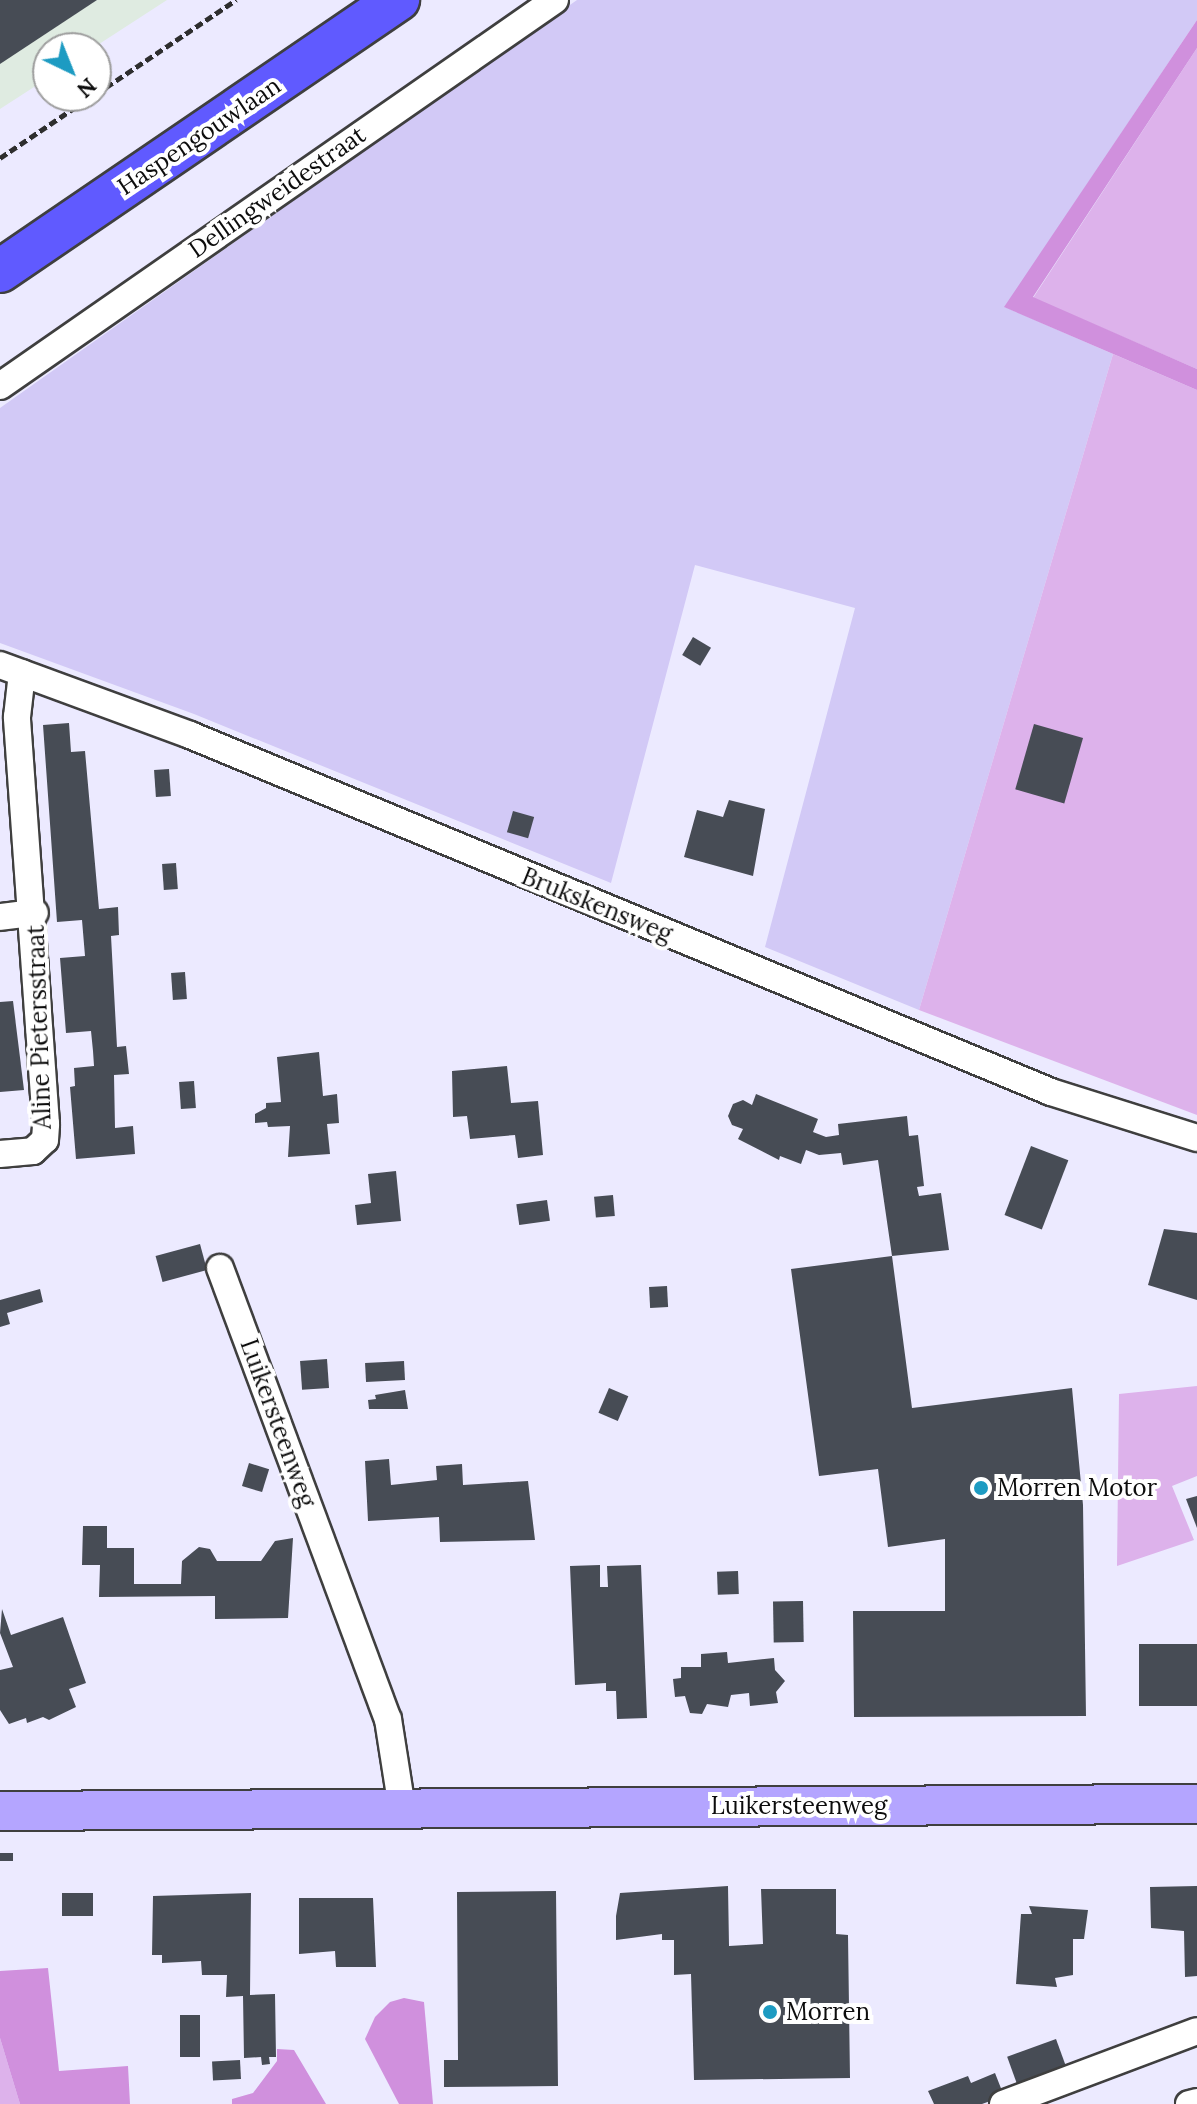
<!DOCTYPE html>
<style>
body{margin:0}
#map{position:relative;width:1197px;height:2104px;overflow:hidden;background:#eceaff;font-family:Lora,serif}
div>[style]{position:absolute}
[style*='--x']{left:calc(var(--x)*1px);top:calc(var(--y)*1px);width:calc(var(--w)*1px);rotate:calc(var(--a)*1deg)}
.industrial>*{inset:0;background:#dfebe1}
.farmland>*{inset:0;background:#d2c9f6}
.green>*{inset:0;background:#ddb2eb}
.forest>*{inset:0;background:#d090dd}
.building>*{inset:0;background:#474c55;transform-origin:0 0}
.path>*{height:5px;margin-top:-2.5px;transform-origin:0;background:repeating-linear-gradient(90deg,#2e2e2e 0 8px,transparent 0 12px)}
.roads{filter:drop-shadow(2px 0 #3f3f3f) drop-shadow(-2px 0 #3f3f3f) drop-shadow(0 2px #3f3f3f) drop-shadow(0 -2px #3f3f3f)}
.street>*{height:26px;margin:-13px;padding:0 13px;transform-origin:13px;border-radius:13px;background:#fff}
.secondary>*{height:38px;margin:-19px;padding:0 19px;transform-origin:19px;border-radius:19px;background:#b4a5ff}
.primary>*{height:42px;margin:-21px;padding:0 21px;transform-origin:21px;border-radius:21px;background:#605aff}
.dots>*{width:22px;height:22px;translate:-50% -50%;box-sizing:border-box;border:4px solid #fff;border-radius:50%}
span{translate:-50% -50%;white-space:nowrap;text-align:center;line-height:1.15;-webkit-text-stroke:8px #fff;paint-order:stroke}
.street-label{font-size:24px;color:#0c0c0c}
.poi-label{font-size:24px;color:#0c0c0c}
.left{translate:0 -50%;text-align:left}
.north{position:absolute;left:32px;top:32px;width:80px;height:80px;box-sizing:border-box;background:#fff;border:2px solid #9e9e9e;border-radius:50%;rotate:137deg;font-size:22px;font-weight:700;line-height:32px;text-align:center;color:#0c0c0c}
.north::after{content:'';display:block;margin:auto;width:28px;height:36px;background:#1d9bc2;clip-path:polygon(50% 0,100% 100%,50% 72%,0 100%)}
</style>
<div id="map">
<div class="industrial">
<i style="clip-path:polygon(0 0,167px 0,93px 48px,48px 48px,48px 78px,0 109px)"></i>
</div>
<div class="farmland">
<i style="clip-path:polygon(577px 0,1197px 0,1197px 20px,1005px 307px,1113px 354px,919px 1010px,765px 947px,855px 608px,695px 565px,611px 883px,194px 714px,0 643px,0 408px)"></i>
</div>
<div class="green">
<i style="clip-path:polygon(1197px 48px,1197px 369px,1033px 298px)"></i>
<i style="clip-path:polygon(1113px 354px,1197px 390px,1197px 1115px,919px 1010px)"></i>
<i style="clip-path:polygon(1197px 1386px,1197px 1476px,1172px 1486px,1194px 1540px,1117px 1566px,1119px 1394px)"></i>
<i style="clip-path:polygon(0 2038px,20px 2104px,0 2104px)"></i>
</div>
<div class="forest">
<i style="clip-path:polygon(1197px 20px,1197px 48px,1033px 297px,1197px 369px,1197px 390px,1004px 307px)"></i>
<i style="clip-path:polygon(48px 1968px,59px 2071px,128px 2066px,130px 2104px,20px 2104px,0 2038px,0 1971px)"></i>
<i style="clip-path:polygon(404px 1998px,424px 2002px,433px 2104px,399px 2104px,365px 2039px,375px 2017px,390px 2002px)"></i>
<i style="clip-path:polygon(277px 2049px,294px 2050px,326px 2104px,232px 2104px,232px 2099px,253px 2093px,277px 2061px)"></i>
</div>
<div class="building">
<i style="clip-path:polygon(0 0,97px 0,0 64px)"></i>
<i style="left:693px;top:637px;width:21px;height:21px;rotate:31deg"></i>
<i style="clip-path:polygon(69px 723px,71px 752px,85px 751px,99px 909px,118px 907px,119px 935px,111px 936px,117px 1047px,126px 1046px,129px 1074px,114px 1075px,115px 1128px,133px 1126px,135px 1154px,76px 1159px,70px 1087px,75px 1086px,74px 1068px,94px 1066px,93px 1051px,91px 1031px,66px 1033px,60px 958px,85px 956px,82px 920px,57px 922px,43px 725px)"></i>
<i style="left:1034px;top:724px;width:51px;height:68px;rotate:16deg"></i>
<i style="left:169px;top:769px;width:27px;height:15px;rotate:86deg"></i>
<i style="clip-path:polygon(729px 800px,765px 809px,753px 876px,684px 857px,697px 810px,723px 817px)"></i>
<i style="left:513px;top:811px;width:22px;height:22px;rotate:16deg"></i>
<i style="left:176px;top:863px;width:26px;height:14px;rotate:86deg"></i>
<i style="left:185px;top:972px;width:27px;height:14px;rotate:86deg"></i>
<i style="clip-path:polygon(13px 1001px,24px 1090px,0 1092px,0 1002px)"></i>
<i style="clip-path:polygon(319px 1052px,323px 1096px,337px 1094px,339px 1123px,327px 1124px,330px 1154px,288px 1157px,290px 1126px,268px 1127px,267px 1122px,255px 1123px,255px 1114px,266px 1108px,266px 1103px,281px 1102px,277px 1057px)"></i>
<i style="clip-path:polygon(507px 1066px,511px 1103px,538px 1101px,543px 1155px,518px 1158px,515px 1135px,470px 1139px,467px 1116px,453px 1117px,452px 1071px)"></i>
<i style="left:194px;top:1081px;width:27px;height:15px;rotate:86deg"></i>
<i style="clip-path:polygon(756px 1094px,818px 1119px,813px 1132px,826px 1137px,839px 1135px,838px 1124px,907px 1116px,909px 1136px,918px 1135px,924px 1186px,917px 1187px,919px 1196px,941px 1193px,949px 1250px,892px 1256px,878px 1160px,843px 1165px,841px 1153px,819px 1155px,806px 1150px,801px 1164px,780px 1156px,779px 1160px,738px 1139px,743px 1129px,732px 1125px,728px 1116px,733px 1104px,743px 1100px,752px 1105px)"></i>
<i style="left:1031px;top:1146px;width:40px;height:74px;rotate:21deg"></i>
<i style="clip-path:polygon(396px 1171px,401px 1221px,357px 1225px,355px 1205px,371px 1203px,368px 1174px)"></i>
<i style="left:613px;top:1195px;width:21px;height:19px;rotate:85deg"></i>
<i style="left:547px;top:1200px;width:21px;height:31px;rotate:82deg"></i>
<i style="clip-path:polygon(1164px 1229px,1197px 1233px,1197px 1300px,1148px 1285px)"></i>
<i style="left:200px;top:1244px;width:27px;height:46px;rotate:75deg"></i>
<i style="clip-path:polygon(892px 1256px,912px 1408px,1072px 1388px,1083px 1505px,1086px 1716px,854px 1717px,853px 1611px,945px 1611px,945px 1539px,888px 1547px,878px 1469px,819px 1476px,791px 1269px)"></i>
<i style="left:667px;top:1286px;width:21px;height:18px;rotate:87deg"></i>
<i style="clip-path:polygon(40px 1289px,43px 1302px,7px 1313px,10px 1324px,0 1327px,0 1300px)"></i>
<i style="left:327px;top:1359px;width:29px;height:27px;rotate:86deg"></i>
<i style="left:404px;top:1361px;width:19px;height:39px;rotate:87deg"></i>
<i style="left:609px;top:1388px;width:21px;height:27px;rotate:23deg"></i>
<i style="clip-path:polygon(405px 1390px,408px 1409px,369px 1409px,368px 1400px,376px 1399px,375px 1395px)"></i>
<i style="clip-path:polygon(389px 1459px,391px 1485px,437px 1480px,436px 1466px,462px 1464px,463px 1485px,528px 1481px,535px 1540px,440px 1542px,439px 1517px,368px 1521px,365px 1461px)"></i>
<i style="left:249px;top:1463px;width:21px;height:24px;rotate:17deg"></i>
<i style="clip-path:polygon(1197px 1496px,1197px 1528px,1186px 1499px)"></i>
<i style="clip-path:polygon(83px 1526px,107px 1526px,107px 1548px,134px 1548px,134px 1584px,181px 1584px,182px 1561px,199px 1547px,210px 1549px,217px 1561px,261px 1561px,275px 1541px,293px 1538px,288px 1618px,215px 1619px,215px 1596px,99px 1597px,100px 1565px,82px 1565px)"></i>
<i style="clip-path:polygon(600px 1565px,600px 1587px,608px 1587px,607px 1566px,641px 1565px,647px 1718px,617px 1719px,616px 1691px,606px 1691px,606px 1683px,575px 1685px,570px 1566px)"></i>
<i style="left:738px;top:1571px;width:23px;height:21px;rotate:88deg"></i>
<i style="left:803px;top:1601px;width:41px;height:30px;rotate:89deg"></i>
<i style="clip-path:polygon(2px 1609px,11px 1635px,63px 1617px,86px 1683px,69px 1689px,76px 1707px,49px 1720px,43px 1717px,27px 1723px,26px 1718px,9px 1724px,0 1710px,0 1670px,13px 1667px,0 1633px)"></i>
<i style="left:1139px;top:1644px;width:58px;height:62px"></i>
<i style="clip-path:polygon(727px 1652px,728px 1663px,774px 1658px,775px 1670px,785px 1681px,776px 1692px,778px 1703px,750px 1706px,749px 1693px,731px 1695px,728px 1707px,707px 1704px,702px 1714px,690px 1713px,685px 1696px,675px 1697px,673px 1679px,681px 1678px,681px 1667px,701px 1667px,701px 1654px)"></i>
<i style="left:0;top:1853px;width:13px;height:8px"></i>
<i style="clip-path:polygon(728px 1886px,729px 1946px,763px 1944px,761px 1889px,836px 1889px,836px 1934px,848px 1935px,850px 2078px,694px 2080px,691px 1974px,674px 1975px,674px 1940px,662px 1940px,662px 1934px,616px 1940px,616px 1916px,620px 1893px)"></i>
<i style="clip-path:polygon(1197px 1886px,1197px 1976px,1185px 1977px,1184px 1931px,1151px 1928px,1150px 1887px)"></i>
<i style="clip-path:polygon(556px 1891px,558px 2086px,444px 2087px,444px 2060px,458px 2060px,457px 1892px)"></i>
<i style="left:62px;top:1893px;width:31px;height:23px"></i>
<i style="clip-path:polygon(251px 1893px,250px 1995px,275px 1994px,276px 2057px,269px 2057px,270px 2064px,262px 2065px,261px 2057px,244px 2058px,243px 1996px,226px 1997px,227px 1975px,202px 1975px,201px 1961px,162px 1963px,162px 1955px,152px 1955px,153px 1896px)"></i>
<i style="clip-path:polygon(299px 1898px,373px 1898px,376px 1967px,336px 1967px,335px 1951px,299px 1954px)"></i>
<i style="clip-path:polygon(1029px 1906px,1088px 1910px,1084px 1939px,1073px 1939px,1073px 1975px,1055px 1978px,1057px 1987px,1016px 1984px,1021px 1914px,1032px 1914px)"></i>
<i style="left:180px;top:2015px;width:20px;height:42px"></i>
<i style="left:1056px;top:2039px;width:32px;height:52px;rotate:70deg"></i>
<i style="left:240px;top:2060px;width:19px;height:28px;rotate:87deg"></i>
<i style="clip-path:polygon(995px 2073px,1004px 2096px,982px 2104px,934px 2104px,928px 2091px,968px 2076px,971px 2083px)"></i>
</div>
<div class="path">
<i style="--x:96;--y:94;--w:169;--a:-33.9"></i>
<i style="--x:0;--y:158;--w:111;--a:-34"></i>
</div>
<div class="roads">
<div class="street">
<i style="--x:0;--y:386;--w:676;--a:-34.82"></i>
<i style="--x:0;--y:665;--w:202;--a:20.2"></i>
<i style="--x:190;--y:735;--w:932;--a:22.52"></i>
<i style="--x:1051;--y:1092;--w:153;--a:17.5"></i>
<i style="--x:0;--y:917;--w:35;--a:-7"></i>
<i style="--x:0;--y:1154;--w:33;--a:-5"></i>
<i style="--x:33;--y:1151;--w:16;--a:-43"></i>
<i style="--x:45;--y:1140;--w:16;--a:-86"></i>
<i style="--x:46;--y:1124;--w:408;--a:-94.1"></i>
<i style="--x:17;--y:717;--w:44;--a:-83.5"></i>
<i style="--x:220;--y:1268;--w:481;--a:69.6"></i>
<i style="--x:388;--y:1719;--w:90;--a:81.1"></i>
<i style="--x:1003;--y:2104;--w:207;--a:-20.6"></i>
<i style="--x:1189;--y:2104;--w:8;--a:-14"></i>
</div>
<div class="secondary">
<i style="--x:0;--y:1811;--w:1197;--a:-0.34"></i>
</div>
<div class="primary">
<i style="--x:0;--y:271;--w:482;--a:-34.3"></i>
</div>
</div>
<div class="dots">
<i style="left:981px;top:1488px;background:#1d9bc2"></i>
<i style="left:770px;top:2012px;background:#1d9bc2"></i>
</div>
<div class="street-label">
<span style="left:199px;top:136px;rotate:-34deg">Haspengouwlaan</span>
<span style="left:277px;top:192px;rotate:-35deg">Dellingweidestraat</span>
<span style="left:597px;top:905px;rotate:22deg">Brukskensweg</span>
<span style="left:39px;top:1027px;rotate:-92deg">Aline Pietersstraat</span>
<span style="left:278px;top:1423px;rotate:70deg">Luikersteenweg</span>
<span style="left:799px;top:1806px">Luikersteenweg</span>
</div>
<div class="poi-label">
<span class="left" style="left:997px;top:1488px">Morren Motor</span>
<span class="left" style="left:786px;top:2012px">Morren</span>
</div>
<div class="north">N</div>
</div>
